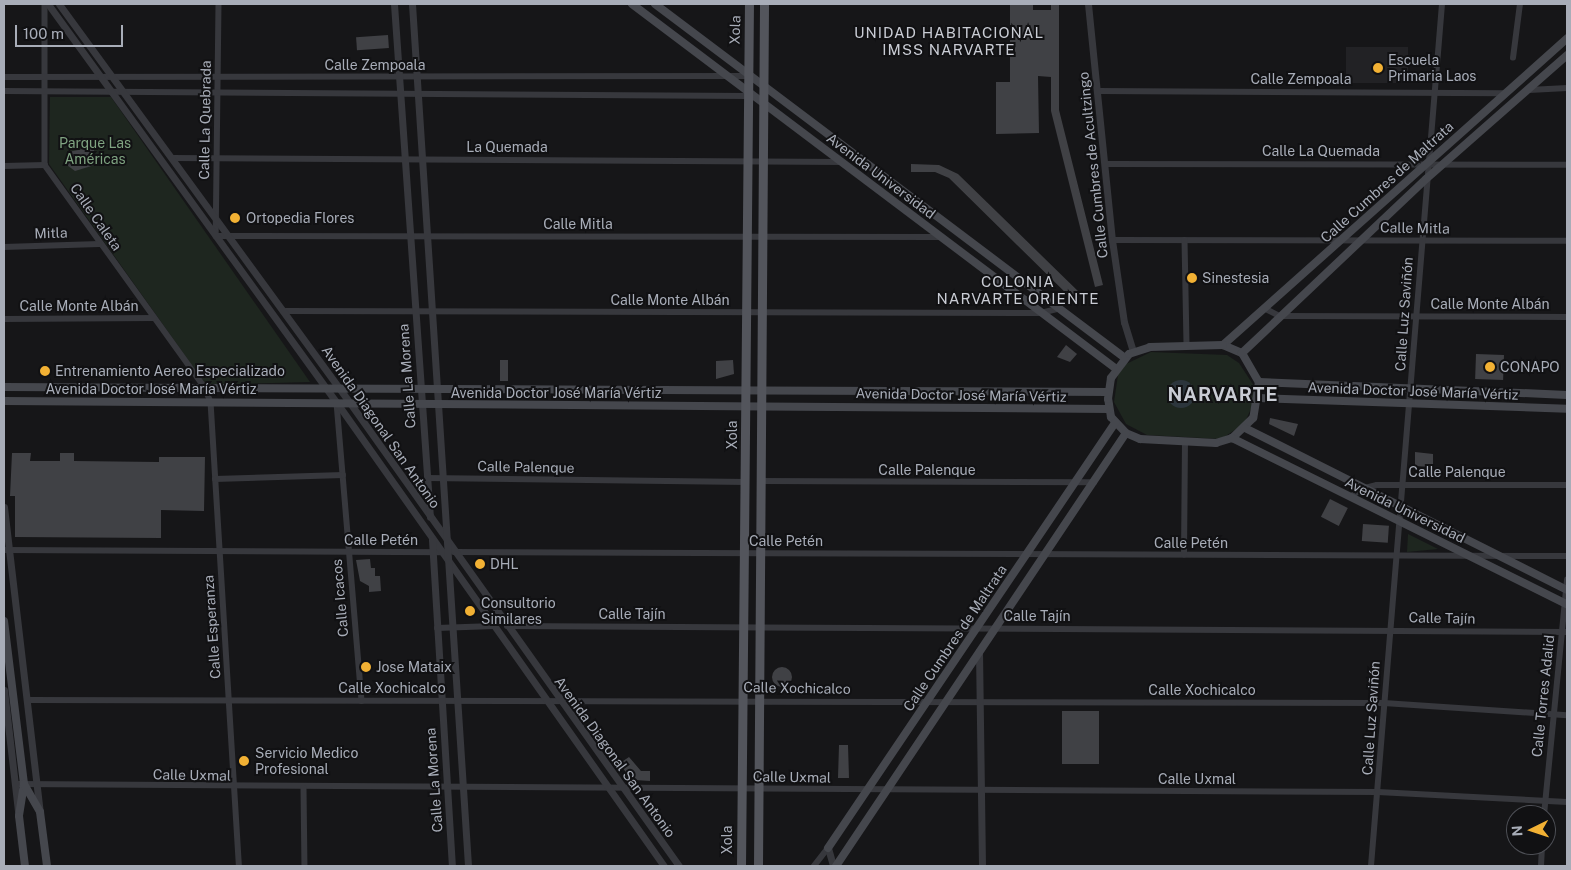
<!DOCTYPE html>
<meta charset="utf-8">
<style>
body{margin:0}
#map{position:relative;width:1571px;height:870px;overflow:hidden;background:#161618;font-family:"Public Sans",sans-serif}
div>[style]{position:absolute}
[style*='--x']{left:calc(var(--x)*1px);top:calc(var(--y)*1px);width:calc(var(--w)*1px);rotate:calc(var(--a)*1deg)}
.built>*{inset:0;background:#222225;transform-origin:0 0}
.green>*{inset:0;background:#1e261f}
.water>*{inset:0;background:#2c353c}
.round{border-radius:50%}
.building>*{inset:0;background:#404145;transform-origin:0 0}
.minor>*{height:5.5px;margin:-2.75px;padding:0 2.75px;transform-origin:2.75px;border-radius:2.75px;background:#37383d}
.tertiary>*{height:7px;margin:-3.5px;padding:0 3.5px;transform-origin:3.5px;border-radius:3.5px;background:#37383d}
.secondary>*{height:8px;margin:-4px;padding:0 4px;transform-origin:4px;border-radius:4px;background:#45474d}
.primary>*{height:9px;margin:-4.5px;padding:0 4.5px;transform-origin:4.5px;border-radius:4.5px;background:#53555c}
.dots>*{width:14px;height:14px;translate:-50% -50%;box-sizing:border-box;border:2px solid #111113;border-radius:50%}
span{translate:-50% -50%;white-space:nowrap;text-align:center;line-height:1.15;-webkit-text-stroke:4px #111113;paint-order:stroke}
.street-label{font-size:14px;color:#a8adb8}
.poi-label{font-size:14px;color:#a8adb8}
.left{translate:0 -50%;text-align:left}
.park-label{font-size:14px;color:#7fa381}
.neighbourhood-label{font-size:15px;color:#c9ccd4;letter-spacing:1px}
.district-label{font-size:19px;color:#c9ccd4;font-weight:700;letter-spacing:1px}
.frame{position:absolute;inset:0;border:5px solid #a8adb8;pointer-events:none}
.north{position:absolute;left:1506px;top:805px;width:50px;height:50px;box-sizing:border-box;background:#111113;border:1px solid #4d4f55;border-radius:50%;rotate:266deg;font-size:14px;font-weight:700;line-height:20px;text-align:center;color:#a8adb8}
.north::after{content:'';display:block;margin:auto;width:18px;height:22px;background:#f2b134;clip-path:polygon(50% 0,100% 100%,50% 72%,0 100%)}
.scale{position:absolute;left:15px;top:25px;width:108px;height:22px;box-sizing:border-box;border:2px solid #a8adb8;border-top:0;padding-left:6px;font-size:15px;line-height:18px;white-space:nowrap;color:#a8adb8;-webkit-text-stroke:4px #111113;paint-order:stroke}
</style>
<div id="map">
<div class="built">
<i style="left:1346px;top:47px;width:62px;height:36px"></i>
</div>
<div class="green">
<i style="clip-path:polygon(50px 97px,111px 97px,310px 382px,206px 385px,49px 164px)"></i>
<i style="clip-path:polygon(1151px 352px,1227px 355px,1239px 363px,1254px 386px,1255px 400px,1244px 424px,1221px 439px,1147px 435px,1126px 424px,1114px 402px,1118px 375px,1126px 364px)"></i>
<i style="clip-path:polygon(1408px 534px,1438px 549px,1407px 552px)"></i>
</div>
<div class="water">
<i class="round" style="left:1167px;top:380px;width:28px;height:28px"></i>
</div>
<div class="building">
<i style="clip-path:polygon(1010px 4px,1033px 4px,1033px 10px,1051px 10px,1051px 4px,1059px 4px,1059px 110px,1103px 285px,1095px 287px,1051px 111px,1051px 77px,1038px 76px,1039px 133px,996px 134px,996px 82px,1010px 82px)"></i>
<i style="left:388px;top:35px;width:13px;height:32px;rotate:86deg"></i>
<i style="clip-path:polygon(93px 147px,98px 164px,75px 171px,64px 163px,68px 152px)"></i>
<i style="clip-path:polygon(911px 164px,939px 165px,958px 174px,1081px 294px,1074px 301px,949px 178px,935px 172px,911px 172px)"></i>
<i style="clip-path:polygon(1066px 345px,1077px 354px,1070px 362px,1057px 357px)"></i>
<i style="left:1476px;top:354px;width:28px;height:25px;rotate:2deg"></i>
<i style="left:500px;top:360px;width:8px;height:21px"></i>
<i style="clip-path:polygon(733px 360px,734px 374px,716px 379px,716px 361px)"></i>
<i style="clip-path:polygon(1270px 418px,1298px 424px,1294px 436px,1269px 424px)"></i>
<i style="clip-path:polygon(1415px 452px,1433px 454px,1433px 467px,1415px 466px)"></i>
<i style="clip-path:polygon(12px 453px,31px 453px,30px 461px,60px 461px,60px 453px,74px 453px,74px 461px,159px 462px,159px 457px,205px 457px,204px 511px,161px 510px,161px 538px,15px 537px,15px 496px,10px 496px)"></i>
<i style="left:1330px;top:499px;width:20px;height:20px;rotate:27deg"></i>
<i style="left:1363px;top:524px;width:26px;height:17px;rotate:4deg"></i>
<i style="clip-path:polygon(370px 559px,371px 568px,375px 568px,375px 576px,380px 576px,381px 591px,369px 592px,369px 586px,360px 581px,356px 560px)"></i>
<i class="round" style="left:772px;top:667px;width:20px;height:20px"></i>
<i style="left:1062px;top:711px;width:37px;height:53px"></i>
<i style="clip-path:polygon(839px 745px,848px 745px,849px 778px,838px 778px)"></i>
<i style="clip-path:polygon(629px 757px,641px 771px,650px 771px,650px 781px,635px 780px,628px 776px,620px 763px)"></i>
</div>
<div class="minor">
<i style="--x:45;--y:4;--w:161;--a:90"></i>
<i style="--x:45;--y:165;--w:274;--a:54.3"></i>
<i style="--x:205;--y:388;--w:15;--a:67"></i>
<i style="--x:211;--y:402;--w:465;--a:86.5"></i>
<i style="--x:219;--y:4;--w:232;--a:90.7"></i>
<i style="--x:216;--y:236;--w:725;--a:0.08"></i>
<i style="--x:1513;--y:58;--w:54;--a:-82.6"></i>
<i style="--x:4;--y:77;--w:743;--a:-0.08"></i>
<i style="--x:1529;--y:90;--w:38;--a:-3"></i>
<i style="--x:4;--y:91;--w:743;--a:0.39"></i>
<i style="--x:1098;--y:91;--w:406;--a:0.3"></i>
<i style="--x:172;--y:158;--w:670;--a:0.34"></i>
<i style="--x:1105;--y:164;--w:462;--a:0.1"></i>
<i style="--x:4;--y:166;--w:41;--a:-1.4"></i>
<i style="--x:1112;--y:240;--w:455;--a:0.1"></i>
<i style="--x:1185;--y:240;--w:106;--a:88.9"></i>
<i style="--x:4;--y:247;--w:95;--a:-1.8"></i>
<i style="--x:1264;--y:308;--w:18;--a:27"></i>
<i style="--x:1280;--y:316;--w:287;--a:0.2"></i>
<i style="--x:283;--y:311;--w:758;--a:0.15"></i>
<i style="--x:1041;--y:313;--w:16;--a:-14"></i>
<i style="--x:4;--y:319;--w:150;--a:-0.4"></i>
<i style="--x:337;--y:403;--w:299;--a:85.2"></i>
<i style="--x:427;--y:478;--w:319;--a:0.7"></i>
<i style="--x:215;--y:479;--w:128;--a:-1.8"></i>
<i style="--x:761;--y:481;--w:333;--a:0.2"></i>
<i style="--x:1351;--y:497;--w:13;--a:-39"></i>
<i style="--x:1361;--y:489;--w:16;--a:-14"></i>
<i style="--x:1377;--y:485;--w:190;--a:0"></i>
<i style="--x:4;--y:550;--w:441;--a:0.3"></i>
<i style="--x:454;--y:552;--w:1113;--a:0.21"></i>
<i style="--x:1184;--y:555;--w:113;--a:-89.5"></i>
<i style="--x:507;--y:626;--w:1060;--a:0.32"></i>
<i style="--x:437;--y:628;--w:57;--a:-2"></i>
<i style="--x:27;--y:700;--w:1357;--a:0.13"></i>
<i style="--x:1384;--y:703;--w:183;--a:3.8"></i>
<i style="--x:16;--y:784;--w:1362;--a:0.34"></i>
<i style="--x:1378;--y:792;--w:189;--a:3"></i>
<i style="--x:304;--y:788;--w:78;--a:89.3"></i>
<i style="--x:1544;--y:815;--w:236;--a:-84.4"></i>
<i style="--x:814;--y:866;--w:23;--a:-52"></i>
<i style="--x:1371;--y:866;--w:865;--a:-85.29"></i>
<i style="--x:1541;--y:866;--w:21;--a:-87"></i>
</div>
<div class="tertiary">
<i style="--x:48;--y:4;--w:493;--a:54.1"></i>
<i style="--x:337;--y:403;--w:567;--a:54.77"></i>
<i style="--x:59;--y:4;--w:494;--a:53.9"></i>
<i style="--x:350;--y:403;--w:568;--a:54.6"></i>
<i style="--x:394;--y:4;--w:514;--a:85.99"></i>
<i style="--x:412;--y:4;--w:864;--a:86.28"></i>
<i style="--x:1088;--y:4;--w:237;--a:84.2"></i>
<i style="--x:1112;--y:240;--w:83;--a:81.7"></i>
<i style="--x:1124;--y:322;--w:31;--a:73"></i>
<i style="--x:4;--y:507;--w:307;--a:83.3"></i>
<i style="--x:432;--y:540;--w:327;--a:86.5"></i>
<i style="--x:979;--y:651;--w:215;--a:89.2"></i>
<i style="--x:4;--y:690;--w:122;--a:83.4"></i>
<i style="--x:828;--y:848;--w:19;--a:74"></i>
</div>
<div class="secondary">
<i style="--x:632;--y:4;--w:605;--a:37"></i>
<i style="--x:655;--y:4;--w:588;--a:36.99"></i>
<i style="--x:1223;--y:345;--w:461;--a:-41.7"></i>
<i style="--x:1223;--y:345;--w:21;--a:23"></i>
<i style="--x:1242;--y:353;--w:34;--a:60"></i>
<i style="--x:1259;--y:382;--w:36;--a:99"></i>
<i style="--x:1253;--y:418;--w:29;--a:136"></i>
<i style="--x:1232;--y:438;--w:17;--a:163"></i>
<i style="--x:1216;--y:443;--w:76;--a:-177"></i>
<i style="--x:1140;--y:439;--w:15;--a:-157"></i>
<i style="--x:1126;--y:433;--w:22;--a:-133"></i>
<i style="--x:1111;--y:417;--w:18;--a:-99"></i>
<i style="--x:1108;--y:399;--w:21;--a:-82"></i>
<i style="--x:1111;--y:378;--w:30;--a:-53"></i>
<i style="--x:1129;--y:354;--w:22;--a:-18"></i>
<i style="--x:1150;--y:347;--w:73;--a:-1.6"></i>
<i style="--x:1242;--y:353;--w:253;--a:-43.4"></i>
<i style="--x:1426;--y:179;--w:188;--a:-41.3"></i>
<i style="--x:1259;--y:382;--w:308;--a:2.4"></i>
<i style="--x:4;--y:387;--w:1104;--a:0.26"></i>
<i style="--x:1259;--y:398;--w:308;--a:2"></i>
<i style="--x:4;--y:401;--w:1105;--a:0.41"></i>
<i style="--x:1245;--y:428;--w:360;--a:26.7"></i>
<i style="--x:1232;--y:438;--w:374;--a:26.4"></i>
<i style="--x:4;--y:621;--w:164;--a:83"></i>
<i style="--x:24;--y:784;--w:32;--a:99"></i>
<i style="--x:19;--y:816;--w:50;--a:83.2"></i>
<i style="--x:24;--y:784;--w:32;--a:60"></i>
<i style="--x:40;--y:812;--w:54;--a:82.6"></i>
<i style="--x:828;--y:848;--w:513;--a:-55.97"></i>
<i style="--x:836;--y:866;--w:521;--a:-56.19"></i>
</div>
<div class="primary">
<i style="--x:741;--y:866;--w:862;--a:-89.47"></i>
<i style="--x:758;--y:866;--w:862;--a:-89.6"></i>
</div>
<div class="dots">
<i style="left:1378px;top:68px;background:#f2b134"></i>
<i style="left:235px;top:218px;background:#f2b134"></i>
<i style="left:1192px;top:278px;background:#f2b134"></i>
<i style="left:1490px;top:367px;background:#f2b134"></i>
<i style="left:45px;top:371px;background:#f2b134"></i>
<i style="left:480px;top:564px;background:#f2b134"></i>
<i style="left:470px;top:611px;background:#f2b134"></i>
<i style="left:366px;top:667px;background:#f2b134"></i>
<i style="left:244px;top:761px;background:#f2b134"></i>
</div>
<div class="street-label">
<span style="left:735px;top:30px;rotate:-88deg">Xola</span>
<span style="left:375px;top:65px">Calle Zempoala</span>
<span style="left:1301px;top:79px">Calle Zempoala</span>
<span style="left:205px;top:120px;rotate:-89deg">Calle La Quebrada</span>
<span style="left:507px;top:147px">La Quemada</span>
<span style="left:1321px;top:151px">Calle La Quemada</span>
<span style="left:1093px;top:165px;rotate:-96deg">Calle Cumbres de Acultzingo</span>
<span style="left:881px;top:176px;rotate:37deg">Avenida Universidad</span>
<span style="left:1387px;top:182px;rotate:-42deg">Calle Cumbres de Maltrata</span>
<span style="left:96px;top:217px;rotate:55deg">Calle Caleta</span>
<span style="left:578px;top:224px">Calle Mitla</span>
<span style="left:1415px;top:228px;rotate:1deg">Calle Mitla</span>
<span style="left:51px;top:233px;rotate:-2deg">Mitla</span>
<span style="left:670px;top:300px">Calle Monte Albán</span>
<span style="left:1490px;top:304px">Calle Monte Albán</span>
<span style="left:79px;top:306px">Calle Monte Albán</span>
<span style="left:1404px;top:314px;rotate:-86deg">Calle Luz Saviñón</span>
<span style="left:407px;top:376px;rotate:-94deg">Calle La Morena</span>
<span style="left:151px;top:389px">Avenida Doctor José María Vértiz</span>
<span style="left:1413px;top:391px;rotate:2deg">Avenida Doctor José María Vértiz</span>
<span style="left:556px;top:393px">Avenida Doctor José María Vértiz</span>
<span style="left:961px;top:395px;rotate:1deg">Avenida Doctor José María Vértiz</span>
<span style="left:381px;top:427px;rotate:55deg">Avenida Diagonal San Antonio</span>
<span style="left:732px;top:435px;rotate:-90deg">Xola</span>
<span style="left:526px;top:467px;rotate:1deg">Calle Palenque</span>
<span style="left:927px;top:470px">Calle Palenque</span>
<span style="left:1457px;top:472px">Calle Palenque</span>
<span style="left:1405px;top:510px;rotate:26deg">Avenida Universidad</span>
<span style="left:381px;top:540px">Calle Petén</span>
<span style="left:786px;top:541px">Calle Petén</span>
<span style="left:1191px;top:543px">Calle Petén</span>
<span style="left:340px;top:598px;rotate:-95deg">Calle Icacos</span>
<span style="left:632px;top:614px">Calle Tajín</span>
<span style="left:1037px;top:616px">Calle Tajín</span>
<span style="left:1442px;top:618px;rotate:1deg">Calle Tajín</span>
<span style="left:212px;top:627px;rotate:-94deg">Calle Esperanza</span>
<span style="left:955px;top:638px;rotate:-56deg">Calle Cumbres de Maltrata</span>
<span style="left:392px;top:688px">Calle Xochicalco</span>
<span style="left:797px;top:688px;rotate:1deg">Calle Xochicalco</span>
<span style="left:1202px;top:690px">Calle Xochicalco</span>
<span style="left:1543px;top:696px;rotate:-84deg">Calle Torres Adalid</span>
<span style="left:1371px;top:718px;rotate:-86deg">Calle Luz Saviñón</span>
<span style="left:615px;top:757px;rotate:54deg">Avenida Diagonal San Antonio</span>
<span style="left:192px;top:775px;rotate:1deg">Calle Uxmal</span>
<span style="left:792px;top:777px;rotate:1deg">Calle Uxmal</span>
<span style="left:1197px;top:779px">Calle Uxmal</span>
<span style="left:434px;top:780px;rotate:-94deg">Calle La Morena</span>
<span style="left:727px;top:840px;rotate:-90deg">Xola</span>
</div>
<div class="poi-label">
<span class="left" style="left:1388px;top:68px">Escuela<br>Primaria Laos</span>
<span class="left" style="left:246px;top:218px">Ortopedia Flores</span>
<span class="left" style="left:1202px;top:278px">Sinestesia</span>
<span class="left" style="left:1500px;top:367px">CONAPO</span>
<span class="left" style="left:55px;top:371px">Entrenamiento Aereo Especializado</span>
<span class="left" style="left:490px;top:564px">DHL</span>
<span class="left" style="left:481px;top:611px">Consultorio<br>Similares</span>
<span class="left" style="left:376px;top:667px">Jose Mataix</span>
<span class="left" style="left:255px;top:761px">Servicio Medico<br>Profesional</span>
</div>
<div class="park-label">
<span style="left:95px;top:151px">Parque Las<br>Américas</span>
</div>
<div class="neighbourhood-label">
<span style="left:949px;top:41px">UNIDAD HABITACIONAL<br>IMSS NARVARTE</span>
<span style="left:1018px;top:290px">COLONIA<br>NARVARTE ORIENTE</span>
</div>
<div class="district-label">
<span style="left:1223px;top:395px">NARVARTE</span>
</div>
<div class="frame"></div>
<div class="north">N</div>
<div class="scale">100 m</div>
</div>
